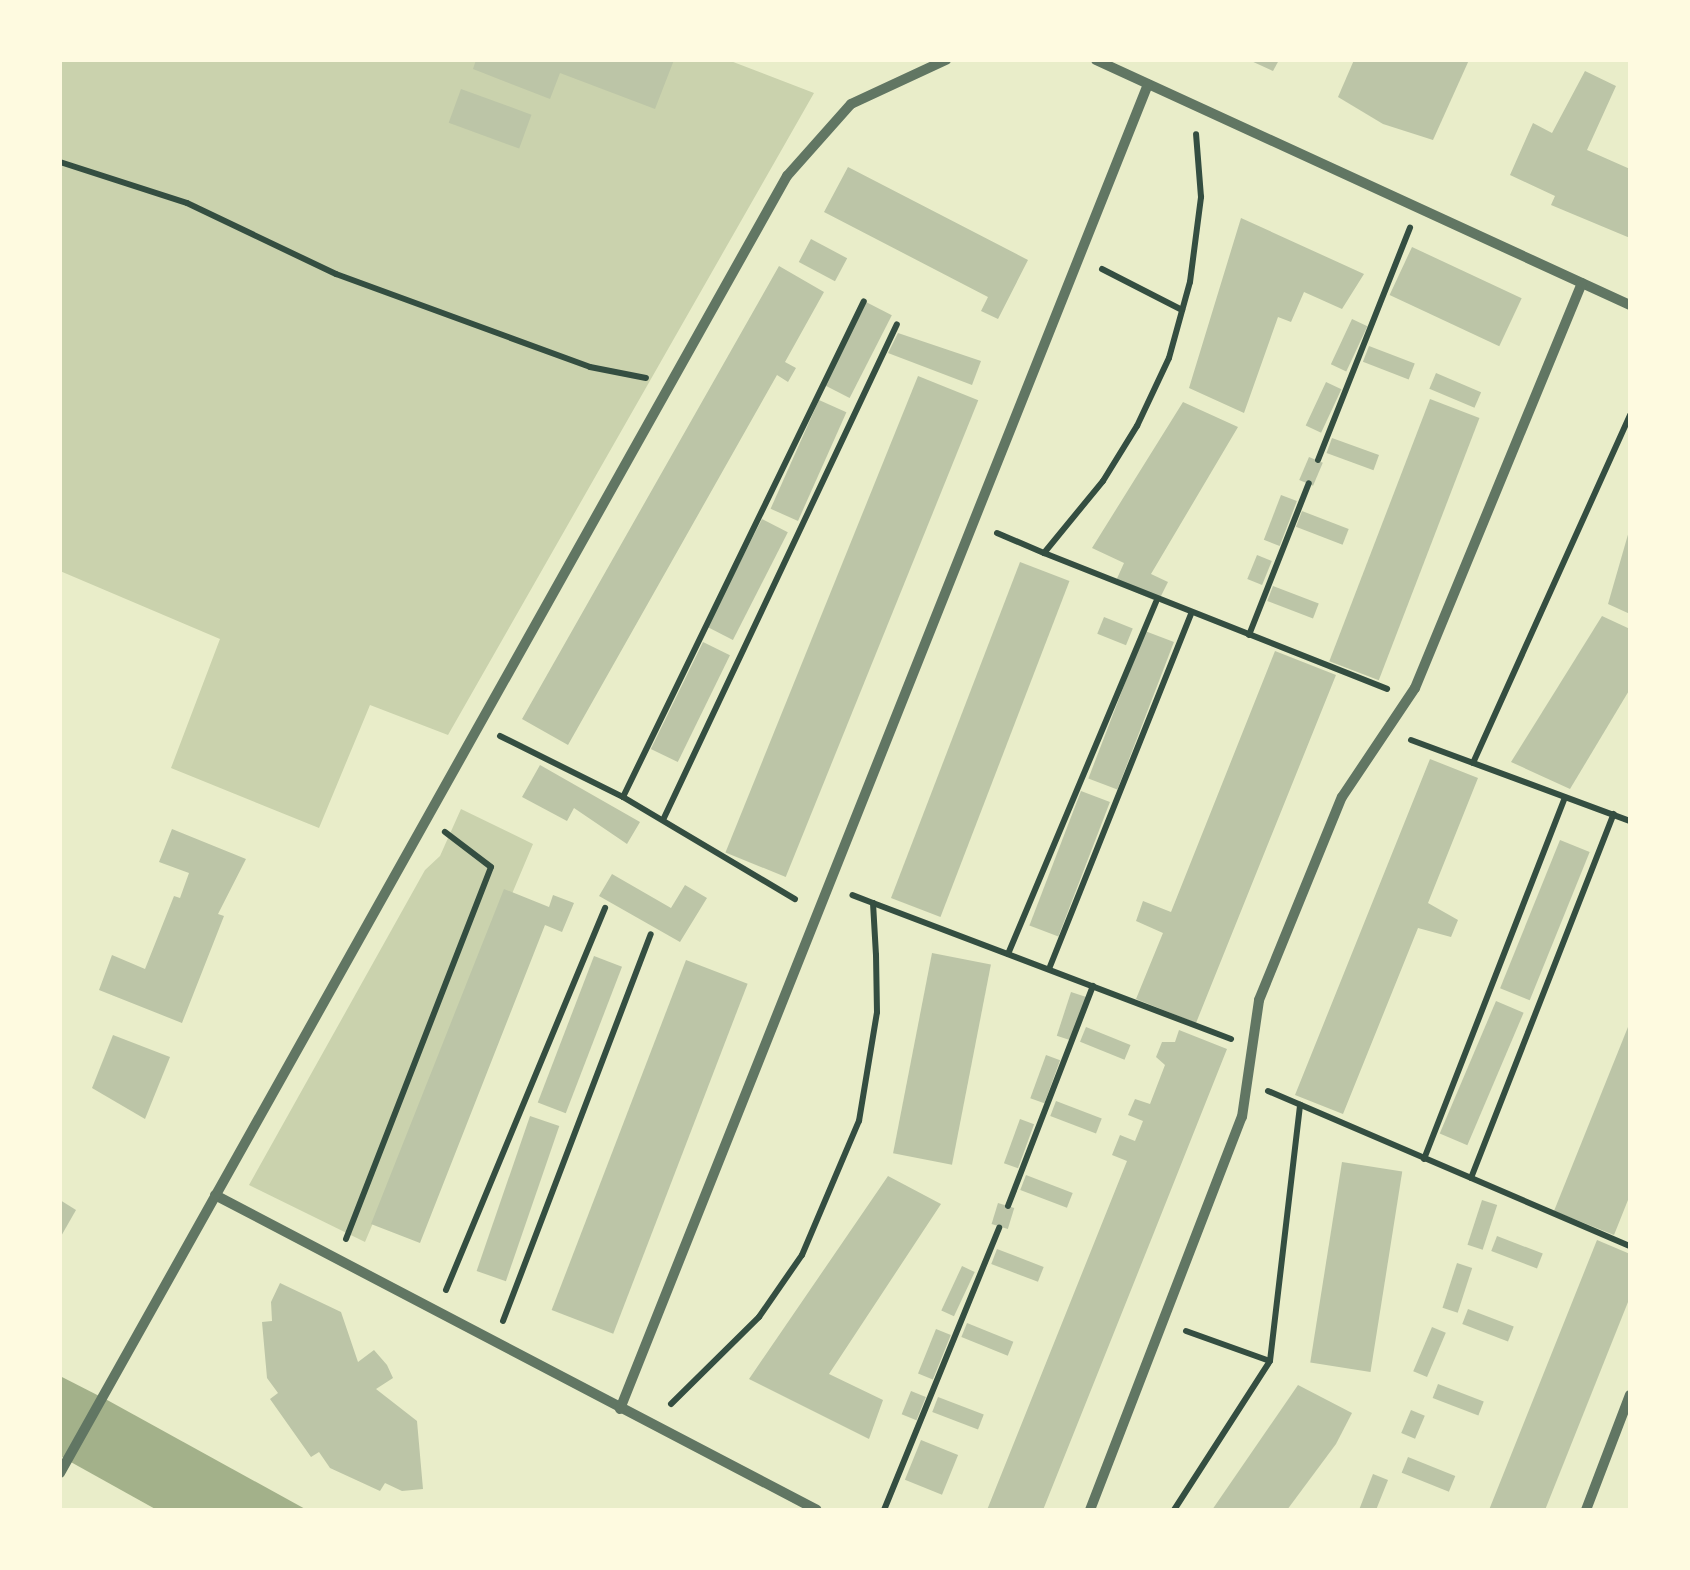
<!DOCTYPE html>
<style>
body{margin:0}
#map{position:relative;width:1690px;height:1570px;overflow:hidden;background:#e9edc9;font-family:Karla,sans-serif}
div>[style]{position:absolute}
[style*='--x']{left:calc(var(--x)*1px);top:calc(var(--y)*1px);width:calc(var(--w)*1px);rotate:calc(var(--a)*1deg)}
.green>*{inset:0;background:#cad2ad}
.water>*{inset:0;background:#a3b18a}
.building>*{inset:0;background:#bcc5a7;transform-origin:0 0}
.path>*{height:6px;margin:-3px;padding:0 3px;transform-origin:3px;border-radius:3px;background:#344e41}
.minor>*{height:10px;margin:-5px;padding:0 5px;transform-origin:5px;border-radius:5px;background:#617663}
span{translate:-50% -50%;white-space:nowrap;text-align:center;line-height:1.15;-webkit-text-stroke:8px #fefae0;paint-order:stroke}
.frame{position:absolute;inset:0;border:62px solid #fefae0;pointer-events:none}
</style>
<div id="map">
<div class="green">
<i style="clip-path:polygon(60px 60px,728px 60px,814px 93px,448px 735px,370px 705px,319px 828px,171px 768px,220px 639px,60px 571px)"></i>
<i style="clip-path:polygon(461px 809px,533px 844px,365px 1242px,249px 1185px,425px 870px,440px 856px)"></i>
</div>
<div class="water">
<i style="clip-path:polygon(60px 1376px,109px 1401px,307px 1510px,157px 1510px,60px 1456px)"></i>
</div>
<div class="building">
<i style="clip-path:polygon(476px 60px,674px 60px,655px 109px,560px 73px,550px 99px,473px 69px)"></i>
<i style="clip-path:polygon(1249px 60px,1279px 60px,1273px 71px)"></i>
<i style="clip-path:polygon(1354px 60px,1469px 60px,1433px 140px,1383px 124px,1338px 97px)"></i>
<i style="clip-path:polygon(1585px 71px,1616px 86px,1587px 150px,1630px 169px,1630px 238px,1551px 205px,1555px 196px,1510px 175px,1533px 123px,1552px 133px)"></i>
<i style="left:461px;top:89px;width:75px;height:36px;rotate:20deg"></i>
<i style="clip-path:polygon(848px 167px,1028px 260px,998px 319px,981px 311px,988px 297px,824px 212px)"></i>
<i style="clip-path:polygon(1241px 218px,1364px 274px,1342px 309px,1304px 292px,1291px 322px,1278px 317px,1244px 413px,1189px 388px)"></i>
<i style="left:811px;top:239px;width:41px;height:26px;rotate:28deg"></i>
<i style="left:1412px;top:247px;width:121px;height:53px;rotate:25deg"></i>
<i style="clip-path:polygon(779px 266px,824px 292px,785px 362px,796px 368px,788px 382px,777px 375px,568px 745px,522px 719px)"></i>
<i style="left:866px;top:302px;width:29px;height:93px;rotate:27deg"></i>
<i style="left:1352px;top:319px;width:17px;height:50px;rotate:25deg"></i>
<i style="clip-path:polygon(898px 333px,981px 361px,972px 385px,888px 353px)"></i>
<i style="left:1369px;top:346px;width:49px;height:17px;rotate:21deg"></i>
<i style="left:1436px;top:373px;width:49px;height:17px;rotate:23deg"></i>
<i style="left:918px;top:376px;width:65px;height:514px;rotate:22deg"></i>
<i style="left:1326px;top:382px;width:17px;height:48px;rotate:25deg"></i>
<i style="left:1430px;top:399px;width:53px;height:281px;rotate:21deg"></i>
<i style="left:819px;top:400px;width:30px;height:119px;rotate:24deg"></i>
<i style="clip-path:polygon(1183px 402px,1238px 427px,1151px 574px,1168px 582px,1158px 602px,1115px 583px,1124px 563px,1092px 548px)"></i>
<i style="left:1332px;top:438px;width:50px;height:16px;rotate:20deg"></i>
<i style="left:1309px;top:457px;width:15px;height:25px;rotate:23deg"></i>
<i style="left:1281px;top:495px;width:17px;height:48px;rotate:21deg"></i>
<i style="left:1302px;top:511px;width:50px;height:17px;rotate:21deg"></i>
<i style="left:762px;top:519px;width:29px;height:121px;rotate:27deg"></i>
<i style="clip-path:polygon(1629px 531px,1630px 532px,1630px 614px,1608px 604px)"></i>
<i style="left:1257px;top:555px;width:16px;height:26px;rotate:22deg"></i>
<i style="left:1020px;top:562px;width:53px;height:360px;rotate:21deg"></i>
<i style="left:1273px;top:586px;width:49px;height:16px;rotate:21deg"></i>
<i style="clip-path:polygon(1602px 616px,1630px 629px,1630px 689px,1570px 789px,1511px 762px)"></i>
<i style="left:1104px;top:617px;width:31px;height:18px;rotate:22deg"></i>
<i style="left:1145px;top:631px;width:31px;height:158px;rotate:21deg"></i>
<i style="left:703px;top:642px;width:30px;height:119px;rotate:26deg"></i>
<i style="clip-path:polygon(1275px 651px,1336px 675px,1196px 1023px,1136px 999px,1163px 933px,1136px 921px,1143px 901px,1171px 912px)"></i>
<i style="clip-path:polygon(1430px 759px,1478px 778px,1428px 903px,1458px 920px,1451px 937px,1418px 928px,1343px 1114px,1295px 1095px)"></i>
<i style="clip-path:polygon(540px 765px,640px 822px,627px 844px,574px 808px,567px 821px,522px 797px)"></i>
<i style="left:1081px;top:791px;width:31px;height:144px;rotate:21deg"></i>
<i style="clip-path:polygon(172px 829px,246px 859px,218px 914px,224px 916px,182px 1023px,99px 990px,112px 955px,145px 969px,174px 896px,180px 898px,189px 873px,159px 862px)"></i>
<i style="left:1560px;top:840px;width:32px;height:160px;rotate:22deg"></i>
<i style="clip-path:polygon(612px 874px,671px 908px,685px 885px,707px 898px,680px 942px,599px 896px)"></i>
<i style="clip-path:polygon(504px 889px,549px 907px,553px 895px,574px 903px,562px 932px,545px 925px,420px 1243px,371px 1224px)"></i>
<i style="left:932px;top:953px;width:60px;height:204px;rotate:11deg"></i>
<i style="left:594px;top:956px;width:30px;height:157px;rotate:21deg"></i>
<i style="left:686px;top:960px;width:66px;height:375px;rotate:21deg"></i>
<i style="left:1071px;top:992px;width:16px;height:46px;rotate:18deg"></i>
<i style="left:1496px;top:1001px;width:30px;height:144px;rotate:23deg"></i>
<i style="clip-path:polygon(1630px 1022px,1630px 1195px,1614px 1235px,1554px 1211px)"></i>
<i style="left:1086px;top:1027px;width:48px;height:16px;rotate:22deg"></i>
<i style="clip-path:polygon(1179px 1030px,1227px 1049px,1153px 1235px,1043px 1510px,987px 1510px,1127px 1161px,1112px 1155px,1120px 1135px,1135px 1141px,1143px 1121px,1128px 1115px,1135px 1099px,1150px 1104px,1165px 1065px,1156px 1057px,1162px 1042px,1175px 1042px)"></i>
<i style="clip-path:polygon(113px 1035px,170px 1057px,145px 1119px,92px 1088px)"></i>
<i style="left:1046px;top:1055px;width:15px;height:46px;rotate:20deg"></i>
<i style="left:1056px;top:1101px;width:49px;height:16px;rotate:21deg"></i>
<i style="left:530px;top:1116px;width:31px;height:164px;rotate:19deg"></i>
<i style="left:1020px;top:1119px;width:15px;height:47px;rotate:20deg"></i>
<i style="left:1342px;top:1162px;width:61px;height:203px;rotate:9deg"></i>
<i style="left:1026px;top:1175px;width:50px;height:16px;rotate:21deg"></i>
<i style="clip-path:polygon(888px 1176px,941px 1204px,829px 1374px,883px 1400px,869px 1439px,749px 1379px)"></i>
<i style="clip-path:polygon(60px 1200px,76px 1210px,60px 1238px)"></i>
<i style="left:1482px;top:1200px;width:16px;height:47px;rotate:18deg"></i>
<i style="left:998px;top:1203px;width:17px;height:22px;rotate:17deg"></i>
<i style="left:1497px;top:1236px;width:49px;height:16px;rotate:21deg"></i>
<i style="clip-path:polygon(1597px 1240px,1630px 1254px,1630px 1297px,1545px 1510px,1489px 1510px)"></i>
<i style="left:997px;top:1249px;width:50px;height:16px;rotate:21deg"></i>
<i style="left:1457px;top:1263px;width:16px;height:47px;rotate:18deg"></i>
<i style="left:962px;top:1266px;width:14px;height:49px;rotate:25deg"></i>
<i style="clip-path:polygon(280px 1283px,341px 1312px,358px 1362px,374px 1350px,387px 1365px,393px 1378px,376px 1389px,417px 1421px,423px 1489px,402px 1491px,385px 1483px,380px 1491px,330px 1468px,319px 1452px,311px 1457px,270px 1399px,278px 1393px,267px 1378px,262px 1322px,272px 1321px,271px 1302px)"></i>
<i style="left:1468px;top:1309px;width:49px;height:16px;rotate:21deg"></i>
<i style="left:967px;top:1323px;width:50px;height:15px;rotate:22deg"></i>
<i style="left:1432px;top:1327px;width:15px;height:48px;rotate:23deg"></i>
<i style="left:936px;top:1329px;width:16px;height:48px;rotate:22deg"></i>
<i style="left:1438px;top:1384px;width:49px;height:15px;rotate:21deg"></i>
<i style="clip-path:polygon(1298px 1385px,1352px 1413px,1336px 1444px,1287px 1510px,1212px 1510px)"></i>
<i style="left:911px;top:1391px;width:16px;height:25px;rotate:22deg"></i>
<i style="left:938px;top:1397px;width:49px;height:16px;rotate:21deg"></i>
<i style="left:1411px;top:1410px;width:15px;height:25px;rotate:23deg"></i>
<i style="left:921px;top:1440px;width:40px;height:43px;rotate:22deg"></i>
<i style="left:1408px;top:1457px;width:51px;height:17px;rotate:22deg"></i>
<i style="clip-path:polygon(1373px 1474px,1388px 1480px,1376px 1510px,1359px 1510px)"></i>
</div>
<div class="path">
<i style="--x:60;--y:162;--w:133;--a:17.9"></i>
<i style="--x:187;--y:203;--w:165;--a:25.5"></i>
<i style="--x:336;--y:274;--w:270;--a:20.1"></i>
<i style="--x:590;--y:367;--w:57;--a:11.1"></i>
<i style="--x:1102;--y:269;--w:90;--a:27.1"></i>
<i style="--x:1318;--y:460;--w:250;--a:-68.4"></i>
<i style="--x:997;--y:533;--w:51;--a:23.1"></i>
<i style="--x:1044;--y:553;--w:93;--a:-50.7"></i>
<i style="--x:1103;--y:481;--w:65;--a:-58.3"></i>
<i style="--x:1137;--y:426;--w:75;--a:-64.8"></i>
<i style="--x:1169;--y:358;--w:79;--a:-74.6"></i>
<i style="--x:1190;--y:282;--w:86;--a:-82.6"></i>
<i style="--x:1201;--y:197;--w:63;--a:-94.5"></i>
<i style="--x:1044;--y:553;--w:369;--a:21.6"></i>
<i style="--x:1249;--y:635;--w:163;--a:-68.5"></i>
<i style="--x:500;--y:736;--w:137;--a:26.4"></i>
<i style="--x:623;--y:797;--w:551;--a:-64.09"></i>
<i style="--x:1411;--y:740;--w:233;--a:20.3"></i>
<i style="--x:1473;--y:763;--w:382;--a:-65.7"></i>
<i style="--x:623;--y:797;--w:200;--a:30.7"></i>
<i style="--x:663;--y:820;--w:548;--a:-64.74"></i>
<i style="--x:873;--y:903;--w:383;--a:20.8"></i>
<i style="--x:1008;--y:954;--w:382;--a:-67.2"></i>
<i style="--x:1049;--y:969;--w:382;--a:-68.2"></i>
<i style="--x:1268;--y:1091;--w:394;--a:23.2"></i>
<i style="--x:1424;--y:1159;--w:388;--a:-68.7"></i>
<i style="--x:1471;--y:1178;--w:391;--a:-68.6"></i>
<i style="--x:1008;--y:1206;--w:236;--a:-68.9"></i>
<i style="--x:346;--y:1239;--w:399;--a:-68.7"></i>
<i style="--x:491;--y:867;--w:58;--a:-142.7"></i>
<i style="--x:446;--y:1290;--w:414;--a:-67.4"></i>
<i style="--x:503;--y:1321;--w:414;--a:-69.1"></i>
<i style="--x:1186;--y:1331;--w:89;--a:19.7"></i>
<i style="--x:671;--y:1404;--w:124;--a:-44.7"></i>
<i style="--x:759;--y:1317;--w:75;--a:-55.3"></i>
<i style="--x:802;--y:1255;--w:146;--a:-67"></i>
<i style="--x:859;--y:1121;--w:110;--a:-80.6"></i>
<i style="--x:877;--y:1012;--w:57;--a:-91"></i>
<i style="--x:876;--y:955;--w:52;--a:-93.3"></i>
<i style="--x:873;--y:903;--w:22;--a:-159"></i>
<i style="--x:884;--y:1510;--w:305;--a:-67.8"></i>
<i style="--x:1174;--y:1510;--w:177;--a:-57.2"></i>
<i style="--x:1270;--y:1361;--w:258;--a:-83.3"></i>
</div>
<div class="minor">
<i style="--x:1096;--y:60;--w:588;--a:24.65"></i>
<i style="--x:215;--y:1195;--w:679;--a:27.62"></i>
<i style="--x:620;--y:1409;--w:1426;--a:-68.27"></i>
<i style="--x:60;--y:1473;--w:1487;--a:-60.73"></i>
<i style="--x:787;--y:176;--w:96;--a:-48.4"></i>
<i style="--x:851;--y:104;--w:105;--a:-24.9"></i>
<i style="--x:1090;--y:1510;--w:421;--a:-68.9"></i>
<i style="--x:1242;--y:1117;--w:118;--a:-81.7"></i>
<i style="--x:1259;--y:1000;--w:219;--a:-67.8"></i>
<i style="--x:1342;--y:797;--w:131;--a:-56.2"></i>
<i style="--x:1415;--y:688;--w:438;--a:-67.6"></i>
<i style="--x:1586;--y:1510;--w:123;--a:-69.1"></i>
</div>
<div class="frame"></div>
</div>
